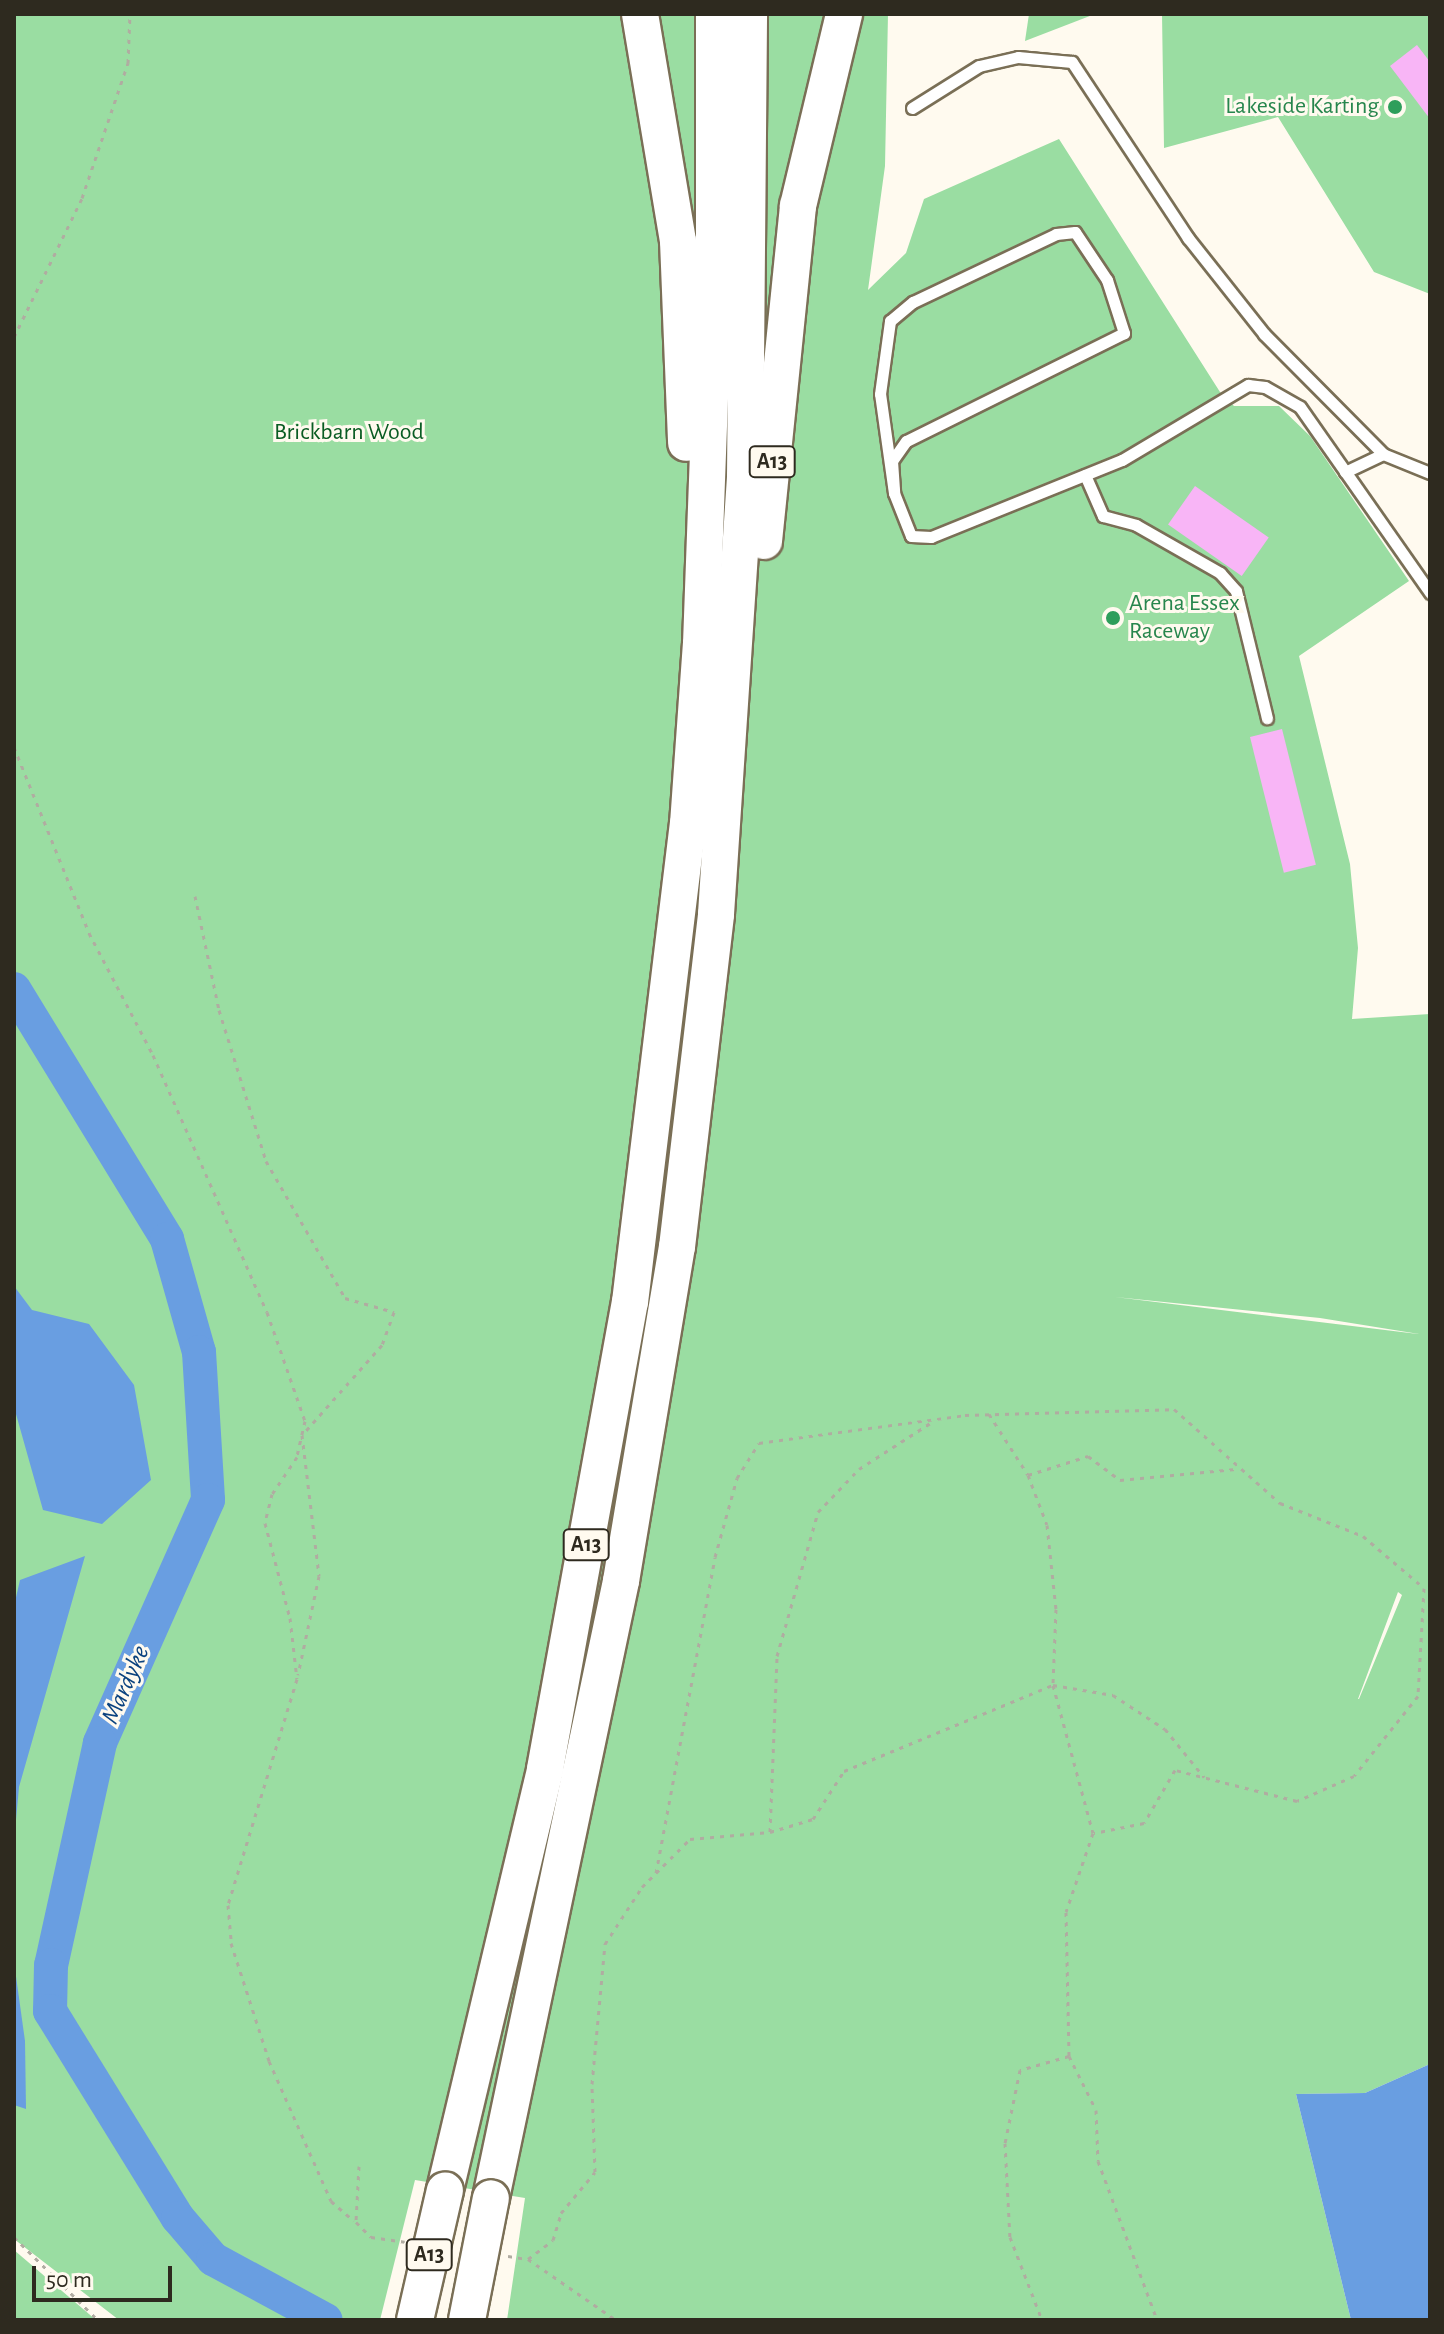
<!DOCTYPE html>
<style>
body{margin:0}
#map{position:relative;width:1444px;height:2334px;overflow:hidden;background:#fffaef;font-family:"Alegreya Sans",sans-serif}
div>[style]{position:absolute}
[style*='--x']{left:calc(var(--x)*1px);top:calc(var(--y)*1px);width:calc(var(--w)*1px);rotate:calc(var(--a)*1deg)}
.green>*{inset:0;background:#9adda2}
.water>*{inset:0;background:#699ee1}
.river>*{height:34px;margin:-17px;padding:0 17px;transform-origin:17px;border-radius:17px;background:#699ee1}
.building>*{inset:0;background:#f8b5f6;transform-origin:0 0}
.path>*{height:3px;margin-top:-1.5px;transform-origin:0;background:repeating-linear-gradient(90deg,#b0aca1 0 4px,transparent 0 10px)}
.roads{filter:drop-shadow(2px 0 #7a6f56) drop-shadow(-2px 0 #7a6f56) drop-shadow(0 2px #7a6f56) drop-shadow(0 -2px #7a6f56)}
.service>*{height:11px;margin:-5.5px;padding:0 5.5px;transform-origin:5.5px;border-radius:5.5px;background:#fff}
.trunk>*{height:36px;margin:-18px;padding:0 18px;transform-origin:18px;border-radius:18px;background:#fff}
.bridges{filter:drop-shadow(2px 0 #7a6f56) drop-shadow(-2px 0 #7a6f56) drop-shadow(0 2px #7a6f56) drop-shadow(0 -2px #7a6f56)}
.trunk-bridge>*{height:36px;margin:-18px;padding:0 18px;transform-origin:18px;border-radius:18px;background:#fff}
.dots>*{width:22px;height:22px;translate:-50% -50%;box-sizing:border-box;border:4px solid #fffaef;border-radius:50%}
span{translate:-50% -50%;white-space:nowrap;text-align:center;line-height:1.15;-webkit-text-stroke:6px #fffaef;paint-order:stroke}
.shield-label span{padding:2px 6px;background:#fffaef;border:2px solid;border-radius:6px;-webkit-text-stroke-width:0}
.shield-label{font-size:22px;color:#2e2a1f;font-weight:700}
.leisure-label{font-size:24px;color:#27864d}
.right{translate:-100% -50%;text-align:right}
.left{translate:0 -50%;text-align:left}
.park-label{font-size:24px;color:#0a5c23}
.water-label{font-size:26px;color:#0c437f;font-style:italic}
.frame{position:absolute;inset:0;border:16px solid #2e2a1f;pointer-events:none}
.scale{position:absolute;left:32px;top:2266px;width:140px;height:36px;box-sizing:border-box;border:4px solid #2e2a1f;border-top:0;padding-left:10px;font-size:24px;line-height:28px;white-space:nowrap;color:#2e2a1f;-webkit-text-stroke:6px #fffaef;paint-order:stroke}
</style>
<div id="map">
<div class="green">
<i style="clip-path:polygon(evenodd,14px 14px,888px 14px,885px 166px,868px 290px,906px 253px,924px 199px,1059px 139px,1220px 392px,1234px 406px,1279px 406px,1310px 436px,1409px 581px,1299px 656px,1350px 864px,1358px 948px,1352px 1019px,1430px 1014px,1430px 2064px,1365px 2093px,1296px 2094px,1351px 2320px,507px 2320px,525px 2198px,415px 2180px,380px 2320px,119px 2320px,14px 2239px,14px 14px,1115px 1297px,1320px 1318px,1419px 1334px,1418px 1334px,1115px 1297px,14px 14px,1398px 1592px,1402px 1595px,1359px 1699px,1358px 1699px,1398px 1592px)"></i>
<i style="clip-path:polygon(1029px 14px,1095px 14px,1025px 41px)"></i>
<i style="clip-path:polygon(1162px 14px,1430px 14px,1430px 294px,1374px 272px,1278px 117px,1164px 148px)"></i>
<i style="clip-path:polygon(14px 2250px,96px 2320px,14px 2320px)"></i>
</div>
<div class="water">
<i style="clip-path:polygon(14px 1286px,32px 1310px,89px 1324px,134px 1385px,151px 1480px,102px 1524px,43px 1510px,14px 1407px)"></i>
<i style="clip-path:polygon(85px 1556px,19px 1787px,14px 1842px,14px 1606px,20px 1580px)"></i>
<i style="clip-path:polygon(14px 1962px,25px 2041px,26px 2109px,14px 2105px)"></i>
<i style="clip-path:polygon(1430px 2064px,1430px 2320px,1351px 2320px,1296px 2094px,1365px 2093px)"></i>
</div>
<div class="river">
<i style="--x:14;--y:989;--w:293;--a:58.5"></i>
<i style="--x:167;--y:1239;--w:117;--a:74.2"></i>
<i style="--x:199;--y:1352;--w:148;--a:86.5"></i>
<i style="--x:208;--y:1500;--w:266;--a:114"></i>
<i style="--x:100;--y:1743;--w:227;--a:102.4"></i>
<i style="--x:51;--y:1965;--w:46;--a:91.2"></i>
<i style="--x:50;--y:2011;--w:243;--a:58.3"></i>
<i style="--x:178;--y:2218;--w:54;--a:49.5"></i>
<i style="--x:213;--y:2259;--w:128;--a:28.4"></i>
</div>
<div class="building">
<i style="clip-path:polygon(1417px 45px,1430px 62px,1430px 119px,1390px 66px)"></i>
<i style="left:1195px;top:486px;width:90px;height:47px;rotate:35deg"></i>
<i style="left:1282px;top:729px;width:140px;height:33px;rotate:76deg"></i>
</div>
<div class="path">
<i style="--x:14;--y:337;--w:155;--a:-63.9"></i>
<i style="--x:82;--y:198;--w:143;--a:-71.2"></i>
<i style="--x:128;--y:63;--w:49;--a:-87.7"></i>
<i style="--x:14;--y:747;--w:201;--a:68"></i>
<i style="--x:89;--y:933;--w:138;--a:62.3"></i>
<i style="--x:153;--y:1055;--w:281;--a:66.1"></i>
<i style="--x:267;--y:1312;--w:115;--a:70.8"></i>
<i style="--x:305;--y:1421;--w:37;--a:103"></i>
<i style="--x:297;--y:1457;--w:45;--a:124"></i>
<i style="--x:272;--y:1494;--w:30;--a:104"></i>
<i style="--x:265;--y:1523;--w:98;--a:75.3"></i>
<i style="--x:290;--y:1618;--w:61;--a:83.5"></i>
<i style="--x:297;--y:1679;--w:236;--a:107"></i>
<i style="--x:228;--y:1905;--w:38;--a:85"></i>
<i style="--x:231;--y:1943;--w:124;--a:72.1"></i>
<i style="--x:269;--y:2061;--w:153;--a:66.1"></i>
<i style="--x:331;--y:2201;--w:30;--a:41"></i>
<i style="--x:195;--y:896;--w:116;--a:78.1"></i>
<i style="--x:219;--y:1010;--w:158;--a:72.7"></i>
<i style="--x:266;--y:1161;--w:158;--a:60"></i>
<i style="--x:345;--y:1298;--w:51;--a:15.9"></i>
<i style="--x:394;--y:1312;--w:35;--a:110"></i>
<i style="--x:382;--y:1345;--w:120;--a:131.6"></i>
<i style="--x:302;--y:1435;--w:142;--a:83.1"></i>
<i style="--x:319;--y:1576;--w:101;--a:102"></i>
<i style="--x:989;--y:1414;--w:72;--a:57.4"></i>
<i style="--x:1028;--y:1475;--w:53;--a:69.2"></i>
<i style="--x:1047;--y:1525;--w:84;--a:83.9"></i>
<i style="--x:1056;--y:1609;--w:76;--a:92.3"></i>
<i style="--x:1053;--y:1685;--w:61;--a:9.5"></i>
<i style="--x:1113;--y:1695;--w:62;--a:33.2"></i>
<i style="--x:1165;--y:1729;--w:62;--a:50.9"></i>
<i style="--x:1028;--y:1475;--w:63;--a:-17.6"></i>
<i style="--x:1088;--y:1456;--w:40;--a:37"></i>
<i style="--x:1120;--y:1480;--w:116;--a:-5.5"></i>
<i style="--x:770;--y:1832;--w:176;--a:-87.7"></i>
<i style="--x:777;--y:1656;--w:150;--a:-74.1"></i>
<i style="--x:818;--y:1512;--w:59;--a:-46.4"></i>
<i style="--x:859;--y:1469;--w:87;--a:-32.8"></i>
<i style="--x:656;--y:1873;--w:321;--a:-79.4"></i>
<i style="--x:715;--y:1557;--w:82;--a:-74.4"></i>
<i style="--x:737;--y:1478;--w:41;--a:-57.8"></i>
<i style="--x:759;--y:1443;--w:208;--a:-7.7"></i>
<i style="--x:965;--y:1415;--w:209;--a:-1.6"></i>
<i style="--x:1174;--y:1409;--w:142;--a:41.6"></i>
<i style="--x:1280;--y:1503;--w:89;--a:21.7"></i>
<i style="--x:1363;--y:1536;--w:80;--a:40.4"></i>
<i style="--x:1424;--y:1588;--w:108;--a:93.2"></i>
<i style="--x:1418;--y:1696;--w:102;--a:128.7"></i>
<i style="--x:1354;--y:1776;--w:62;--a:156.3"></i>
<i style="--x:1297;--y:1801;--w:126;--a:-165.7"></i>
<i style="--x:1175;--y:1770;--w:61;--a:120.3"></i>
<i style="--x:1144;--y:1823;--w:51;--a:168.7"></i>
<i style="--x:1069;--y:2056;--w:60;--a:63.4"></i>
<i style="--x:1096;--y:2110;--w:51;--a:87.8"></i>
<i style="--x:1098;--y:2161;--w:170;--a:69.6"></i>
<i style="--x:359;--y:2166;--w:56;--a:93.1"></i>
<i style="--x:356;--y:2222;--w:21;--a:45"></i>
<i style="--x:371;--y:2237;--w:34;--a:8"></i>
<i style="--x:14;--y:2237;--w:118;--a:44.7"></i>
<i style="--x:508;--y:2256;--w:20;--a:9"></i>
<i style="--x:528;--y:2259;--w:31;--a:-37"></i>
<i style="--x:553;--y:2240;--w:28;--a:-73"></i>
<i style="--x:561;--y:2213;--w:53;--a:-50.3"></i>
<i style="--x:595;--y:2172;--w:88;--a:-92"></i>
<i style="--x:592;--y:2084;--w:141;--a:-84.7"></i>
<i style="--x:605;--y:1944;--w:68;--a:-57"></i>
<i style="--x:642;--y:1887;--w:68;--a:-45"></i>
<i style="--x:690;--y:1839;--w:80;--a:-5"></i>
<i style="--x:770;--y:1832;--w:45;--a:-16.8"></i>
<i style="--x:813;--y:1819;--w:57;--a:-57.1"></i>
<i style="--x:844;--y:1771;--w:226;--a:-22.4"></i>
<i style="--x:1053;--y:1685;--w:153;--a:74.9"></i>
<i style="--x:1093;--y:1833;--w:83;--a:108.9"></i>
<i style="--x:1066;--y:1912;--w:144;--a:88.8"></i>
<i style="--x:1069;--y:2056;--w:51;--a:164.1"></i>
<i style="--x:1020;--y:2070;--w:75;--a:101.6"></i>
<i style="--x:1005;--y:2143;--w:94;--a:87"></i>
<i style="--x:1010;--y:2237;--w:89;--a:68.9"></i>
<i style="--x:528;--y:2259;--w:107;--a:34.7"></i>
</div>
<div class="roads">
<div class="service">
<i style="--x:912;--y:108;--w:79;--a:-32.1"></i>
<i style="--x:979;--y:66;--w:40;--a:-13"></i>
<i style="--x:1018;--y:57;--w:54;--a:5.3"></i>
<i style="--x:1072;--y:62;--w:211;--a:56.6"></i>
<i style="--x:1188;--y:238;--w:122;--a:51.6"></i>
<i style="--x:1264;--y:334;--w:169;--a:45.2"></i>
<i style="--x:1345;--y:472;--w:42;--a:-25.3"></i>
<i style="--x:1383;--y:454;--w:51;--a:22"></i>
<i style="--x:1085;--y:475;--w:45;--a:66.3"></i>
<i style="--x:1103;--y:516;--w:34;--a:15"></i>
<i style="--x:1136;--y:525;--w:97;--a:29.7"></i>
<i style="--x:1220;--y:573;--w:24;--a:48"></i>
<i style="--x:1236;--y:591;--w:131;--a:76.3"></i>
<i style="--x:894;--y:493;--w:100;--a:-98"></i>
<i style="--x:880;--y:394;--w:74;--a:-82.2"></i>
<i style="--x:890;--y:321;--w:30;--a:-40"></i>
<i style="--x:913;--y:302;--w:158;--a:-25.4"></i>
<i style="--x:1056;--y:234;--w:19;--a:-6"></i>
<i style="--x:1075;--y:232;--w:58;--a:56.3"></i>
<i style="--x:1107;--y:280;--w:56;--a:72.2"></i>
<i style="--x:1124;--y:333;--w:243;--a:153.6"></i>
<i style="--x:906;--y:441;--w:24;--a:125"></i>
<i style="--x:892;--y:461;--w:32;--a:86"></i>
<i style="--x:894;--y:493;--w:46;--a:68.4"></i>
<i style="--x:911;--y:536;--w:20;--a:3"></i>
<i style="--x:931;--y:537;--w:206;--a:-22"></i>
<i style="--x:1122;--y:460;--w:147;--a:-30.8"></i>
<i style="--x:1248;--y:385;--w:17;--a:7"></i>
<i style="--x:1265;--y:387;--w:40;--a:29.7"></i>
<i style="--x:1300;--y:407;--w:227;--a:55"></i>
</div>
<div class="trunk">
<i style="--x:640;--y:14;--w:230;--a:80.5"></i>
<i style="--x:678;--y:241;--w:202;--a:87.7"></i>
<i style="--x:764;--y:541;--w:337;--a:-84.2"></i>
<i style="--x:798;--y:206;--w:197;--a:-76.5"></i>
<i style="--x:445;--y:2190;--w:433;--a:-76.6"></i>
<i style="--x:545;--y:1769;--w:475;--a:-79.7"></i>
<i style="--x:630;--y:1302;--w:482;--a:-83.1"></i>
<i style="--x:688;--y:824;--w:180;--a:-85.9"></i>
<i style="--x:701;--y:644;--w:350;--a:-87.9"></i>
<i style="--x:714;--y:294;--w:280;--a:-90"></i>
<i style="--x:491;--y:2198;--w:631;--a:-78.1"></i>
<i style="--x:621;--y:1581;--w:339;--a:-80.5"></i>
<i style="--x:677;--y:1247;--w:335;--a:-83.3"></i>
<i style="--x:716;--y:914;--w:438;--a:-86.2"></i>
<i style="--x:745;--y:477;--w:463;--a:-89.5"></i>
</div>
</div>
<div class="bridges">
<div class="trunk-bridge">
<i style="--x:415;--y:2320;--w:133;--a:-77"></i>
<i style="--x:467;--y:2320;--w:124;--a:-78.9"></i>
</div>
</div>
<div class="dots">
<i style="left:1395px;top:107px;background:#2e9e5b"></i>
<i style="left:1113px;top:618px;background:#2e9e5b"></i>
</div>
<div class="shield-label">
<span style="left:772px;top:462px">A13</span>
<span style="left:586px;top:1545px">A13</span>
<span style="left:429px;top:2255px">A13</span>
</div>
<div class="leisure-label">
<span class="right" style="left:1379px;top:107px">Lakeside Karting</span>
<span class="left" style="left:1129px;top:618px">Arena Essex<br>Raceway</span>
</div>
<div class="park-label">
<span style="left:349px;top:433px">Brickbarn Wood</span>
</div>
<div class="water-label">
<span style="left:126px;top:1685px;rotate:-66deg">Mardyke</span>
</div>
<div class="frame"></div>
<div class="scale">50 m</div>
</div>
